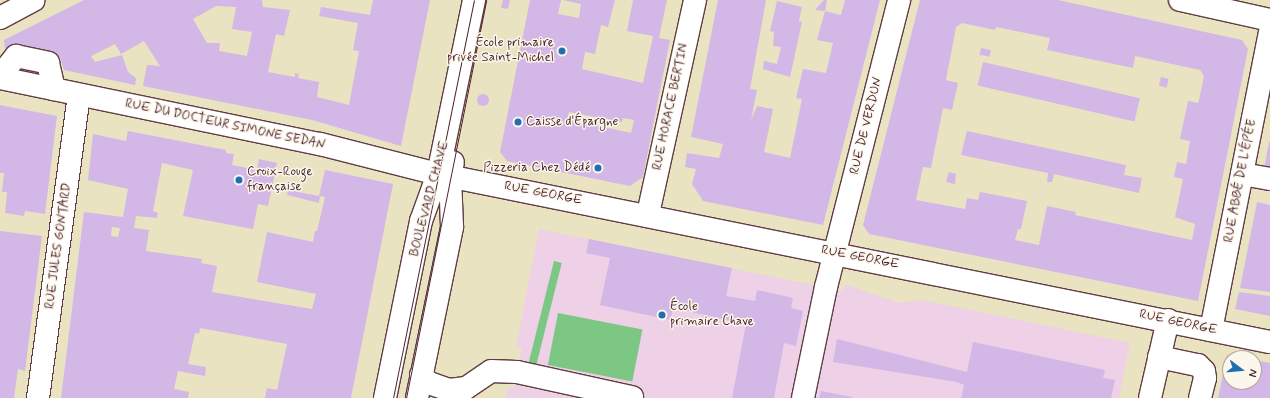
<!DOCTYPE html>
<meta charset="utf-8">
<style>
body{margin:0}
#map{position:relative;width:1270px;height:398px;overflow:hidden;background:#eae3c1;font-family:Mynerve,sans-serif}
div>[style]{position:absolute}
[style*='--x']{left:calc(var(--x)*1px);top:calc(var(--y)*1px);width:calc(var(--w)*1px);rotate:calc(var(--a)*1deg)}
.built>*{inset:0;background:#eed0e7}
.green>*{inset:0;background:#7dc784;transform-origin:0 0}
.building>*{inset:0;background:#d3b7e7;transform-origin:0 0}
.round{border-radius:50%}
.roads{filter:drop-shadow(1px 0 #623c42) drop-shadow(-1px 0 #623c42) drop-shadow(0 1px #623c42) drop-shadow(0 -1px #623c42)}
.minor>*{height:22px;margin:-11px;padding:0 11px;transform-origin:11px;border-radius:11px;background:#fff}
.tram>*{height:1px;margin:-0.5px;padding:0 0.5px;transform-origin:0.5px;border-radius:0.5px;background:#4a1f2b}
.dots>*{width:11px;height:11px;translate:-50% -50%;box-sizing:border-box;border:2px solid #fbf7ec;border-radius:50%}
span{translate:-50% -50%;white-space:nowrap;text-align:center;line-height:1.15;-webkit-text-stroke:3px #fbf7ec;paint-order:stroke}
.poi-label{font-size:13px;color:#4a1f2b}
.right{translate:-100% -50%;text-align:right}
.left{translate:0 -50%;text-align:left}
.street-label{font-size:13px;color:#4a1f2b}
.north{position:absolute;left:1222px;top:350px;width:40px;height:40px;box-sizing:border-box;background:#fbf7ec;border:1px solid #b4a19f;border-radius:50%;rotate:106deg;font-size:11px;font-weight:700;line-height:16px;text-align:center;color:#4a1f2b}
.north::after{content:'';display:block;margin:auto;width:14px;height:18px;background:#1f6fb2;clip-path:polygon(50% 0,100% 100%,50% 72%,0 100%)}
</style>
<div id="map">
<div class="built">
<i style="clip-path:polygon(539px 229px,843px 291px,845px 284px,899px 303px,922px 300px,1130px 343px,1119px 398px,506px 398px,508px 387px,514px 388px,517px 372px,522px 348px,516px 347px)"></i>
</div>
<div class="green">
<i style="left:554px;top:261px;width:8px;height:105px;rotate:14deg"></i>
<i style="left:558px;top:313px;width:86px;height:53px;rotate:11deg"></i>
</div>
<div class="building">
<i style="clip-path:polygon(evenodd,84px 0,262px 0,263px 7px,290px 10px,284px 36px,276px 34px,268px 72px,295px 77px,295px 73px,299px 74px,298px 78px,319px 82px,317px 97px,349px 105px,359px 51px,353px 50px,358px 23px,319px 16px,321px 7px,370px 15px,373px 0,430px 0,401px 146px,312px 120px,143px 86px,147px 65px,160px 66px,144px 41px,121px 54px,115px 44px,91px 56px,95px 62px,122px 55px,128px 72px,136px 78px,135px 85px,64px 70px,60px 57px,5px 48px,4px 40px,84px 0,216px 6px,236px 7px,232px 29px,252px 32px,247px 56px,219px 51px,220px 43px,207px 43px,193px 19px,216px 6px)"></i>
<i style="clip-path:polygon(503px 0,510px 0,508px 9px,501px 8px)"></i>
<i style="clip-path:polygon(evenodd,530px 0,561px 0,558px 14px,579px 18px,581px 4px,563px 0,615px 0,608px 27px,601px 25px,595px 54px,585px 52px,582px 69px,643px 83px,653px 36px,627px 31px,633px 0,667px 0,659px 38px,670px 40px,658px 100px,643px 177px,630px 186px,507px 161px,500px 152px,530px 0,569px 112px,622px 122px,623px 118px,634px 120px,631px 133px,567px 119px,569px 112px)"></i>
<i style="clip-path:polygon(718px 0,766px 0,750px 89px,757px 90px,751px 120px,757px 106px,773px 109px,764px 152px,790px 158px,802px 99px,796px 98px,803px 69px,826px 73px,833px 43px,817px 40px,825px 11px,841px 15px,845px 0,880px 0,823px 225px,703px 201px,692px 184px,696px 169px,685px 167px,687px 153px,719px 158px,723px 144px,691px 137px)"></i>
<i style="clip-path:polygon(824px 0,827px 0,825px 11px,815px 10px)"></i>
<i style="clip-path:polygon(evenodd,920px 0,1058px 0,1242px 40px,1248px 49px,1198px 301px,869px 234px,863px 225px,920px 0,962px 23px,995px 30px,996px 27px,1050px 38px,1047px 50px,1133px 68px,1135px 56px,1200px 70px,1204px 76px,1199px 100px,1198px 103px,1188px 101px,1180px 139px,1190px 141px,1186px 164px,1177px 162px,1174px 177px,1183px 179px,1175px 217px,1195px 224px,1192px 240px,1075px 215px,1076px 212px,1047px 206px,1039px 245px,1015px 240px,1018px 229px,1021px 229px,1027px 201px,980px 192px,978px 200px,967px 198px,965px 209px,916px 200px,923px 167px,931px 168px,943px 108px,952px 110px,958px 83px,946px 80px,956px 27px,962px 23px)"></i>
<i style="clip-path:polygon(777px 1px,802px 7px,799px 21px,802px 22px,790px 77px,763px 69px,764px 61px,777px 64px,781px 47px,773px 46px,774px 32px,770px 31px)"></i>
<i style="left:981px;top:48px;width:10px;height:7px;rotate:11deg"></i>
<i style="left:983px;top:62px;width:161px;height:24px;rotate:13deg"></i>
<i style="left:1161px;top:77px;width:8px;height:9px;rotate:14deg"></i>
<i class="round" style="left:477px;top:94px;width:12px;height:12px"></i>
<i style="clip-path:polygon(0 105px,57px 116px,45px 214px,25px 211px,24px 216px,5px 213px,7px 192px,2px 192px,4px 173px,0 173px)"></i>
<i style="clip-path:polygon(evenodd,128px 131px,226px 150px,226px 153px,234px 154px,232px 165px,257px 170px,259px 159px,277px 163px,268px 206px,258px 204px,253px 229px,183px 216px,193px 170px,162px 163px,153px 211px,158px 213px,157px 218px,136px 216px,134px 228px,149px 230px,146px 251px,202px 259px,201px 263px,217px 266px,212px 292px,312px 309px,316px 294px,257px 282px,267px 232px,313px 242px,315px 231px,317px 231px,325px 197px,320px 196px,319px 203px,287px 195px,288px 190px,319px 196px,325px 170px,393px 184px,351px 398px,265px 398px,267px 388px,277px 390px,287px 344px,200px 328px,199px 334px,195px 333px,188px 364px,206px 367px,205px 376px,178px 371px,174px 389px,189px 392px,188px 398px,61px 398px,84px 212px,123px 217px,128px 189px,88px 180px,93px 134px,126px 141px,128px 131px,112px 227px,120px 228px,118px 237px,111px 236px,112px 227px)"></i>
<i style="clip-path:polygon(967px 131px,1126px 165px,1124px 175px,1142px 178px,1139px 193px,1054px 174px,1052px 182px,1047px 182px,1048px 173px,961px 155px)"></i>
<i style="clip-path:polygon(1269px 142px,1270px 142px,1270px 170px,1264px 169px)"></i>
<i style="clip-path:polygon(949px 172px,956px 174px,955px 184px,946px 182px)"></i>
<i style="clip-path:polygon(1257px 202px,1270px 205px,1270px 292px,1240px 288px)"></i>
<i style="clip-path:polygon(0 231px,42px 236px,25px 371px,18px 369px,14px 398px,0 398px)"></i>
<i style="clip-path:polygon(589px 239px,732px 268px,726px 296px,755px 301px,757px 290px,793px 298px,791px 308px,803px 311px,796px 346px,784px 343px,774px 398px,732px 398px,746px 324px,673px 308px,670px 320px,600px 305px,610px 258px,586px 253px)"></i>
<i style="clip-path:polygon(1239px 292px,1270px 296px,1270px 316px,1235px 309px)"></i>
<i style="clip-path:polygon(837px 339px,967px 372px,973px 342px,1105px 370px,1103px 378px,1115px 380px,1111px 398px,961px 398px,964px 385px,957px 382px,833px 362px)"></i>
<i style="clip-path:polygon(1227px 355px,1239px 357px,1230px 358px,1230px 382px,1254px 382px,1254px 360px,1270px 363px,1270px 398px,1218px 398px)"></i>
<i style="clip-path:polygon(821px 391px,852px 397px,852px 398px,819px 398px)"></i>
</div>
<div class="roads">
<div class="minor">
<i style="--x:1180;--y:0;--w:92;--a:12.5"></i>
<i style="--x:0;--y:18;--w:38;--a:-28"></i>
<i style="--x:0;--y:76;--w:26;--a:-51"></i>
<i style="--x:16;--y:56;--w:33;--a:12"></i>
<i style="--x:48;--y:63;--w:27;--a:77"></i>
<i style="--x:0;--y:78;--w:327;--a:11.7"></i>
<i style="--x:320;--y:144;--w:122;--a:14.3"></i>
<i style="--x:438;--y:174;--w:849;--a:11.42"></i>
<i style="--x:1242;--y:174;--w:28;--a:10"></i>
<i style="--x:648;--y:214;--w:219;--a:-77.6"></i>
<i style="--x:1211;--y:330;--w:304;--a:-78.8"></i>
<i style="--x:1159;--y:357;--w:40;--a:12"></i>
<i style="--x:1198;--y:365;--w:8;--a:45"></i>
<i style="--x:1204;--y:371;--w:7;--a:82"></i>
<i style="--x:1205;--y:378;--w:21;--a:104"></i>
<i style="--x:421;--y:375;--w:11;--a:45"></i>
<i style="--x:429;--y:383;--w:21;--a:19"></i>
<i style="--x:449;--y:390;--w:17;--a:-7"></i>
<i style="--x:466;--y:388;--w:30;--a:-34"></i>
<i style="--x:491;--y:371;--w:26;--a:2"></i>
<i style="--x:517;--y:372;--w:118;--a:12.3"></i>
<i style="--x:38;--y:398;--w:306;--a:-82.3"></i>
<i style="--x:385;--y:398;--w:181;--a:-78.5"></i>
<i style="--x:421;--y:221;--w:50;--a:-70.1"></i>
<i style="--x:438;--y:174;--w:178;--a:-78.3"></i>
<i style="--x:417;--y:398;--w:175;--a:-78.4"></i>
<i style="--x:452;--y:227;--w:51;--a:-92.2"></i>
<i style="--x:450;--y:176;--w:14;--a:-78"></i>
<i style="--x:803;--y:398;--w:113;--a:-78.3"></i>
<i style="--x:826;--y:287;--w:296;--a:-75.7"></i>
<i style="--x:1150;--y:398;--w:80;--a:-77"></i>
</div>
</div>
<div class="tram">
<i style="--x:393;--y:398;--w:406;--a:-78.5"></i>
<i style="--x:406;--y:398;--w:406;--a:-78.6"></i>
</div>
<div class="dots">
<i style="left:562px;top:51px;background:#1f6fb2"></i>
<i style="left:518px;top:122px;background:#1f6fb2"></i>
<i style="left:598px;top:168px;background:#1f6fb2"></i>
<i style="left:239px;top:180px;background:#1f6fb2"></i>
<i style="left:662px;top:315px;background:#1f6fb2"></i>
</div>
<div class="poi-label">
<span class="right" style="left:554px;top:51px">École primaire<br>privée Saint-Michel</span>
<span class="left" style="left:526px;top:122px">Caisse d'Épargne</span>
<span class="right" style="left:590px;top:168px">Pizzeria Chez Dédé</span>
<span class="left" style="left:247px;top:180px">Croix-Rouge<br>française</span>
<span class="left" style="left:670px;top:315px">École<br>primaire Chave</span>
</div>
<div class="street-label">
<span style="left:671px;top:107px;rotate:-78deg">RUE HORACE BERTIN</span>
<span style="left:225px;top:125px;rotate:12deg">RUE DU DOCTEUR SIMONE SEDAN</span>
<span style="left:867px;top:126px;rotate:-76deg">RUE DE VERDUN</span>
<span style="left:1241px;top:181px;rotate:-79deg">RUE ABBÉ DE L'ÉPÉE</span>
<span style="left:543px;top:194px;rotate:11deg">RUE GEORGE</span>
<span style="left:430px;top:199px;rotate:-75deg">BOULEVARD CHAVE</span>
<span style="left:59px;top:246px;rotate:-82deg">RUE JULES GONTARD</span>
<span style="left:860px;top:258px;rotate:11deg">RUE GEORGE</span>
<span style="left:1178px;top:323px;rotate:12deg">RUE GEORGE</span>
</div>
<div class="north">N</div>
</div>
